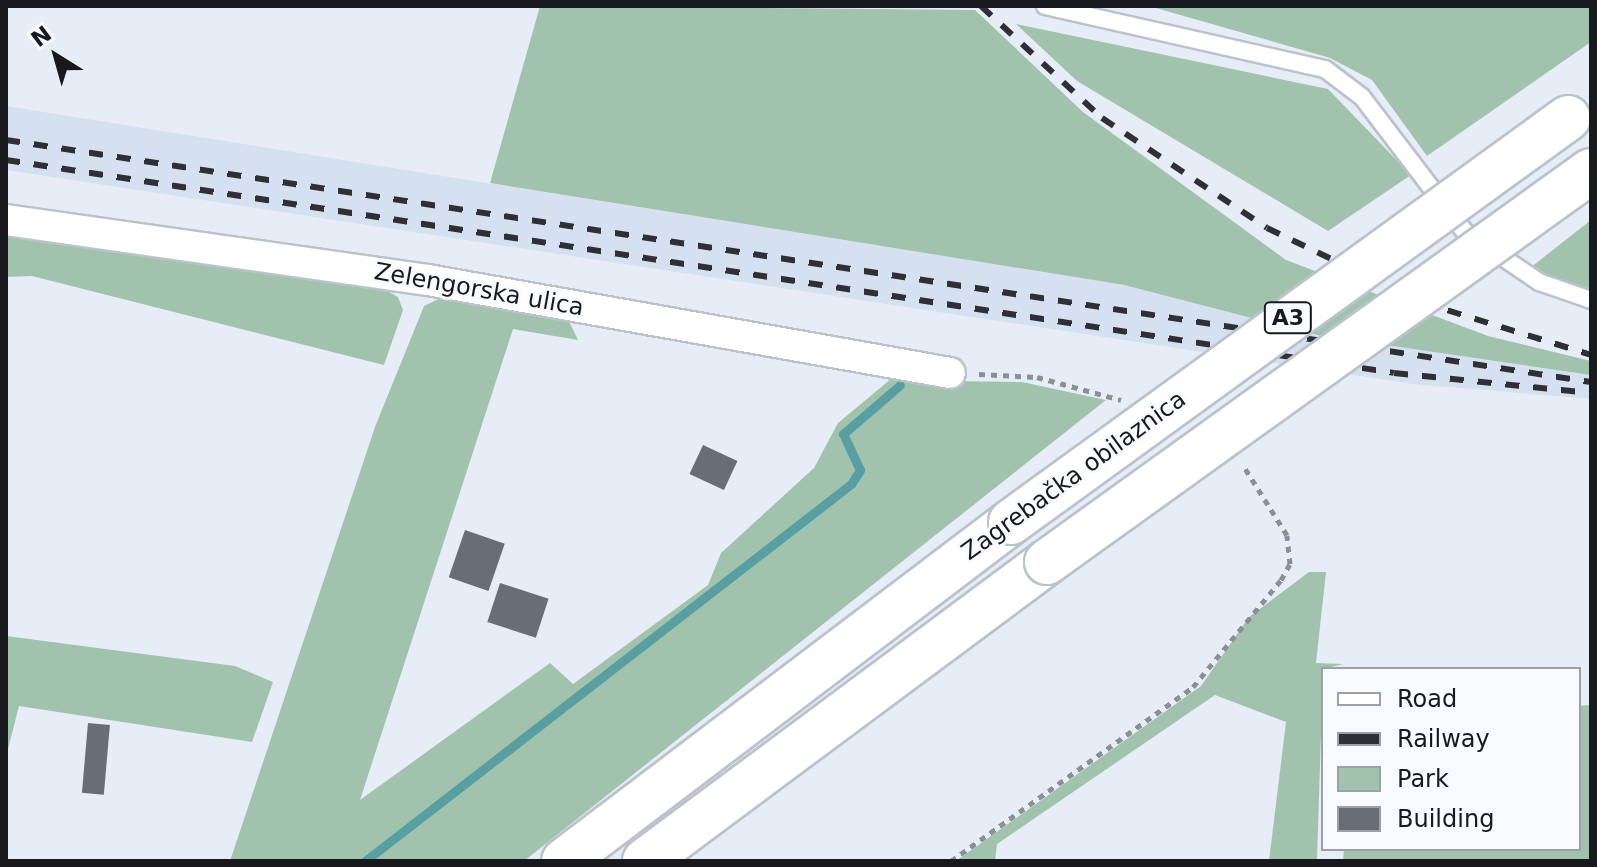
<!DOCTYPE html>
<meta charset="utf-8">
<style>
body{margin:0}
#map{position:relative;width:1597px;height:867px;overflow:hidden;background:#e6edf7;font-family:"DejaVu Sans",sans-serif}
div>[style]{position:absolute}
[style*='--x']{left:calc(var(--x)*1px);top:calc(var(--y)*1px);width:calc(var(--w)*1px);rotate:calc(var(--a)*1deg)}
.built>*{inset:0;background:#d5e0f0}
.green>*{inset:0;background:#a1c3ad}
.stream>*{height:9px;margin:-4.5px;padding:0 4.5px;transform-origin:4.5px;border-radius:4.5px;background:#599fa2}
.building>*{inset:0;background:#686e76;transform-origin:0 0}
.path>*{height:5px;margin-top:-2.5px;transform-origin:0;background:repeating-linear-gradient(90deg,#8b9097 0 6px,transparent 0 12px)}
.roads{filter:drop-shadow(2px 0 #bcc2cc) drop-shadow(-2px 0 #bcc2cc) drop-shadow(0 2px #bcc2cc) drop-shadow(0 -2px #bcc2cc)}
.lane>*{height:16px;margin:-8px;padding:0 8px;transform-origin:8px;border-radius:8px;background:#fff}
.street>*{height:30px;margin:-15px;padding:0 15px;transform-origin:15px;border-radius:15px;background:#fff}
.highway>*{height:44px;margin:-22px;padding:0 22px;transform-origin:22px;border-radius:22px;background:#fff}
.rail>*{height:6px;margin-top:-3px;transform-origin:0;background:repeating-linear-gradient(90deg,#2e3035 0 14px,transparent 0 28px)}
.bridges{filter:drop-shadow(2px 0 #bcc2cc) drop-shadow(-2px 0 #bcc2cc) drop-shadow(0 2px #bcc2cc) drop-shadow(0 -2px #bcc2cc)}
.highway-bridge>*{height:44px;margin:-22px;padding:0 22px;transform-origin:22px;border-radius:22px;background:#fff}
span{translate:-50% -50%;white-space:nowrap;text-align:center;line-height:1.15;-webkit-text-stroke:6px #f7fafe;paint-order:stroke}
.shield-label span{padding:2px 6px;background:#f7fafe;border:2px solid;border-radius:6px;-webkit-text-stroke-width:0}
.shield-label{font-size:22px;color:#17191d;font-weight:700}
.street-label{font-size:24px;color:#17191d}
.frame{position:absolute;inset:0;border:8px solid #17191d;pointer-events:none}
.legend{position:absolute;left:1321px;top:667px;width:260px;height:184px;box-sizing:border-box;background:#f7fafe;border:2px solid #9da0a4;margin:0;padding:10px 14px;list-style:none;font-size:24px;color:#17191d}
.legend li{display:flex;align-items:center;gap:16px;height:40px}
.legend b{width:40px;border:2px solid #9da0a4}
.north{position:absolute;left:16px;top:16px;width:80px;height:80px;-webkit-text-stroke:6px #f7fafe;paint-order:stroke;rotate:323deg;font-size:22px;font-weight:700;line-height:32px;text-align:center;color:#17191d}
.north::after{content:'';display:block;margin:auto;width:28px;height:36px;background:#17191d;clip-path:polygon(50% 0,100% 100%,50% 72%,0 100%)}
</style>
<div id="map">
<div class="built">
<i style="clip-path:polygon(6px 106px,1124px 285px,1318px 335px,1591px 375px,1591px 399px,1413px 384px,6px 170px)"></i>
</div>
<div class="green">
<i style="clip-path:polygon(540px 6px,975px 10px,1083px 112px,1286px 260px,1488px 336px,1591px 361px,1591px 375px,1318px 335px,1124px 285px,490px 183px)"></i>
<i style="clip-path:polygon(1149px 6px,1591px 6px,1591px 42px,1427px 156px,1372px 80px,1330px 58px)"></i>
<i style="clip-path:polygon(1016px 24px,1328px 89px,1411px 175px,1328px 231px,1077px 81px)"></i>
<i style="clip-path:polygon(1591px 220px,1591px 295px,1530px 268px)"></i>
<i style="clip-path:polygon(6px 230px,375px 284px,398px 297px,403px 310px,384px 365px,32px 276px,6px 277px)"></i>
<i style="clip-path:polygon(447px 295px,566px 315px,578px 340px,513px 329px,360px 800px,550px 663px,573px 684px,708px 585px,721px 553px,814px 468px,838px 423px,903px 369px,951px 381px,1022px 382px,1106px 400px,524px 861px,230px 861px,375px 427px,424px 306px)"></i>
<i style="clip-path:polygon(1309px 572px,1326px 572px,1316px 663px,1343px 664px,1323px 669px,1317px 861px,1269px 861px,1286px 722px,1215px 695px,997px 844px,995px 861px,956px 861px,1201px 686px,1249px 617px)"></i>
<i style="clip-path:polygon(6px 636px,235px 666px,273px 682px,252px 742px,19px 706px,6px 757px)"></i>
<i style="clip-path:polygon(1591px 705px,1591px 861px,1343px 861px,1344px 849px,1579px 849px,1579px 706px)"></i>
</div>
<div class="stream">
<i style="--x:365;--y:861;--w:615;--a:-37.8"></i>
<i style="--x:851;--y:484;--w:17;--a:-57"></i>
<i style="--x:860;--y:470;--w:40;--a:-115"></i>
<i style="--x:843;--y:434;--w:75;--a:-40.7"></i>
</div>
<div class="building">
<i style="left:703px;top:445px;width:38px;height:32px;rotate:25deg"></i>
<i style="left:465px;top:530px;width:42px;height:50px;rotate:19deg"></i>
<i style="left:500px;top:583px;width:51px;height:41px;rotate:18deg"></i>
<i style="left:88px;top:723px;width:22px;height:70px;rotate:5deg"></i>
</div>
<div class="path">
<i style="--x:979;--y:374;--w:58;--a:3"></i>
<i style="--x:1037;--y:377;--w:87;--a:15.3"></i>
<i style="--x:951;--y:861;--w:298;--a:-35.7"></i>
<i style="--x:1193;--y:687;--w:139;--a:-50.6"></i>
<i style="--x:1281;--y:580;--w:18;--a:-61"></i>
<i style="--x:1290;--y:564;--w:29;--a:-96"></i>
<i style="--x:1287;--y:535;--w:83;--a:-122.2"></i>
</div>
<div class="roads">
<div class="lane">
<i style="--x:1045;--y:6;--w:287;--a:12.7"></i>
<i style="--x:1325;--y:69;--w:46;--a:37.1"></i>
<i style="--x:1362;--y:97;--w:168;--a:52.7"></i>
<i style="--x:1464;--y:231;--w:91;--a:34.2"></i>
<i style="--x:1539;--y:282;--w:55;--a:19.1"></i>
</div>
<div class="street">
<i style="--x:6;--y:220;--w:426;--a:8.1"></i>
<i style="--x:428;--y:280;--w:530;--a:10.1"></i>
</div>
<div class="highway">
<i style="--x:564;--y:861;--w:561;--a:-37.18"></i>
<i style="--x:645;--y:861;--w:501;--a:-36.64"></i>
</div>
</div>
<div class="rail">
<i style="--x:981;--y:6;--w:165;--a:42.8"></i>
<i style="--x:1102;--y:118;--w:198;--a:33.7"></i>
<i style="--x:1267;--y:228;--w:171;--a:25.7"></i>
<i style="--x:1421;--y:302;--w:178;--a:17.3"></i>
<i style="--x:6;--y:140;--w:1603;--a:8.68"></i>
<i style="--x:6;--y:160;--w:1404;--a:8.72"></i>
<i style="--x:1394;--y:373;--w:198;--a:5.8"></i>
</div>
<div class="bridges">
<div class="highway-bridge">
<i style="--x:1011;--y:522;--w:688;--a:-35.95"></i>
<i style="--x:1047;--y:562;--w:670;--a:-35.71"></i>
</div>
</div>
<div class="shield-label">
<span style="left:1288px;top:318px">A3</span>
</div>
<div class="street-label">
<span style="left:479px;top:290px;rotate:10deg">Zelengorska ulica</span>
<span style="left:1074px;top:476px;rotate:-36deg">Zagrebačka obilaznica</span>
</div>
<div class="frame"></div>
<ul class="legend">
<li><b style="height:10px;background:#fff"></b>Road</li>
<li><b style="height:10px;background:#2e3035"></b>Railway</li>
<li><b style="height:22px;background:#a1c3ad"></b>Park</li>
<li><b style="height:22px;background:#686e76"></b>Building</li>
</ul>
<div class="north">N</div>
</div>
